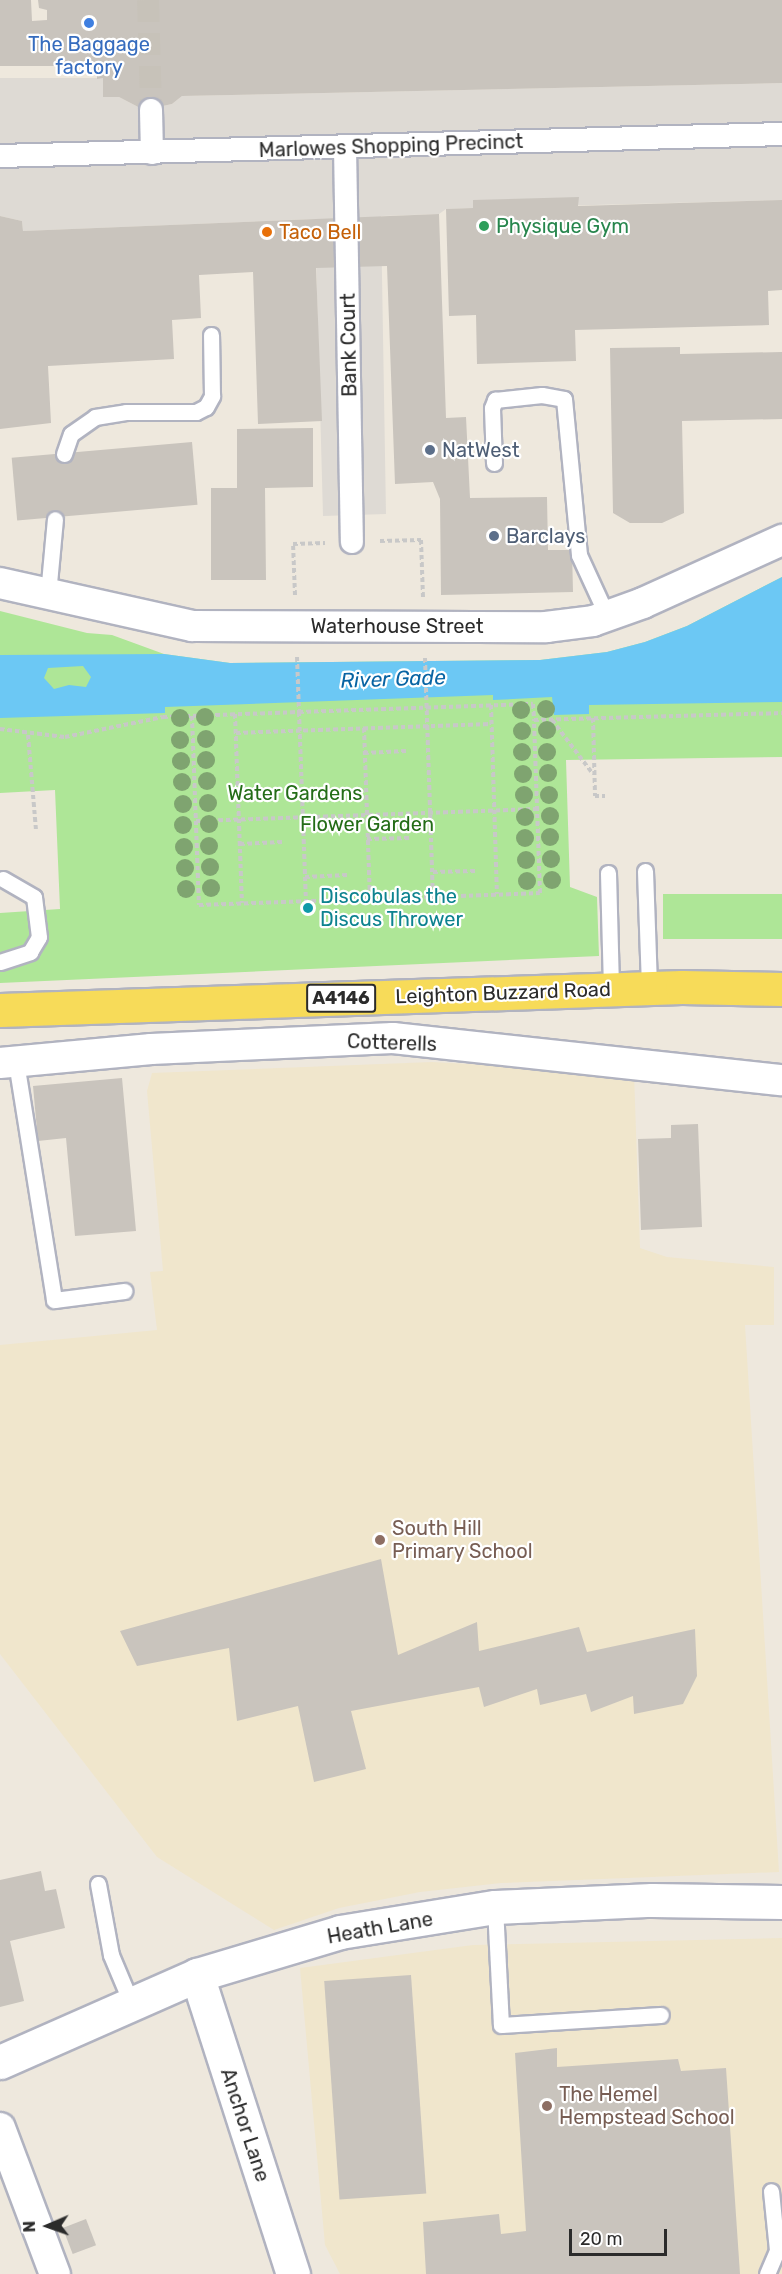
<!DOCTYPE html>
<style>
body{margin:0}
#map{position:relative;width:782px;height:2274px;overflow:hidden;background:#eee8dd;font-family:Rubik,sans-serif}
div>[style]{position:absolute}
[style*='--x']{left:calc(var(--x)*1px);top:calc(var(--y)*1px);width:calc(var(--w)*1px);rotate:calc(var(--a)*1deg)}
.education>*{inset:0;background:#f0e6cc}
.green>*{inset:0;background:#aee697;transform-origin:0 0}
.plaza>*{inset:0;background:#dedad4}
.water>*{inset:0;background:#6cc8f4}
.building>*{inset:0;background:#c9c4bd;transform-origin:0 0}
.pedestrian-tunnel>*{height:22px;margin-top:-11px;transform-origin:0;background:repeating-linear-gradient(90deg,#c7c2b9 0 22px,transparent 0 33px)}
.path>*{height:4px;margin-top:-2px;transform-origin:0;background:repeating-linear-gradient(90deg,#c8c8c8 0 4.5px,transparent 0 7.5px)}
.roads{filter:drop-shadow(2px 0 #b1b3c0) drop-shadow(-2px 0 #b1b3c0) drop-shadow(0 2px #b1b3c0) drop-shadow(0 -2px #b1b3c0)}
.service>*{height:15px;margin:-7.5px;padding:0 7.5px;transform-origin:7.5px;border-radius:7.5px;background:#fff}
.pedestrian>*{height:22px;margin:-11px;padding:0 11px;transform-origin:11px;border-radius:11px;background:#fff}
.minor>*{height:30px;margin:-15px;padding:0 15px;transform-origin:15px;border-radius:15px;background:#fff}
.tertiary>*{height:33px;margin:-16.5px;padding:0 16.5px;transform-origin:16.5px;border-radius:16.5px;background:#fff}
.primary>*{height:33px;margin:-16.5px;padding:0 16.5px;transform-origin:16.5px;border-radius:16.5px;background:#f7db59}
.trees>*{width:18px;height:18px;margin:-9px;border-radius:50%;background:#7fa470}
.dots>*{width:16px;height:16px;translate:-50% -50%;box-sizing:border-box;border:3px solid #fff;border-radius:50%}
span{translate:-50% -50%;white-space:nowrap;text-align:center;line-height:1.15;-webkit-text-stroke:4.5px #fff;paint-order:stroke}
.shield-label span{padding:2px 4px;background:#fff;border:2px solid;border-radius:4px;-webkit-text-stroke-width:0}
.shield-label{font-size:18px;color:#2b2b2b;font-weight:700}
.shop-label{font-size:20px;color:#366cbe}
.street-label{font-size:20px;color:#2b2b2b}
.leisure-label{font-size:20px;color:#27864d}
.left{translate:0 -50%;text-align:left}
.food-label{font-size:20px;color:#c56008}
.service-label{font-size:20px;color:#4e5e75}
.park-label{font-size:20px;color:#246d17}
.culture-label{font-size:20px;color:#0d838f}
.education-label{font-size:20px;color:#785e54}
.water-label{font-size:21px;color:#0864a3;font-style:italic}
.north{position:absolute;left:18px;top:2196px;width:60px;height:60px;-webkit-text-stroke:4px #fff;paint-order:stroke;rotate:268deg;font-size:16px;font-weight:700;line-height:24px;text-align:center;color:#2b2b2b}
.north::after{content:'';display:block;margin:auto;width:21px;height:27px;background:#2b2b2b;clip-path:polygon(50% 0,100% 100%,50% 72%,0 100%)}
.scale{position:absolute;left:569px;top:2229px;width:98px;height:27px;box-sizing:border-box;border:3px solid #2b2b2b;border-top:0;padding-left:8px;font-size:18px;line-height:21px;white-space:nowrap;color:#2b2b2b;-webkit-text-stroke:4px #fff;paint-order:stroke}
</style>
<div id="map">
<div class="education">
<i style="clip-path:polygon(432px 1062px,634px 1073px,640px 1248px,667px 1257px,774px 1267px,774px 1325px,745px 1325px,779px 1872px,501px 1883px,420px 1892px,339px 1908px,274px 1930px,157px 1857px,0 1654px,0 1345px,157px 1330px,150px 1272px,163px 1271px,147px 1091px,152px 1073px)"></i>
<i style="clip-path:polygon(782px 1938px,782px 2274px,340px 2274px,325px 2245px,300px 1968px,473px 1945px)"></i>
</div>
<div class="green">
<i style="clip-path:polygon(782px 577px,782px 757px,566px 760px,570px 887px,597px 897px,599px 956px,0 983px,0 913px,60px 909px,55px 790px,0 793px,0 611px,87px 633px,112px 635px,164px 654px,230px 663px,540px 660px,607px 652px,645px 642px,687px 626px)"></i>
<i style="left:782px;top:894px;width:45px;height:119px;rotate:90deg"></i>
</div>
<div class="plaza">
<i style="clip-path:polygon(0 78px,103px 78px,104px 97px,119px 97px,144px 110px,172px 104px,182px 96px,782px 83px,782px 200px,446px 209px,439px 214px,381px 216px,386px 514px,323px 516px,315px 219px,23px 231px,22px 221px,0 216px)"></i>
</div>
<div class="water">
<i style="clip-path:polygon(evenodd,782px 577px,782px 702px,589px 705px,589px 714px,554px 715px,552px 697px,493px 700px,493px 695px,165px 707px,165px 713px,0 718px,0 655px,164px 654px,230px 663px,540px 660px,607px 652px,645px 642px,687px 626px,782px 577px,83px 666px,91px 677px,86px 687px,69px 685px,54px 689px,44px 678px,48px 668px,83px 666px)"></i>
</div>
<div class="building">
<i style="clip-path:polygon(0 0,31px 0,32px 21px,47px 20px,47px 10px,39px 8px,38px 0,782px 0,782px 83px,182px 96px,172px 104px,144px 110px,119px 97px,103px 97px,103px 78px,97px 79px,97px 66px,0 66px)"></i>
<i style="clip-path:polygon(579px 197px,578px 206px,782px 200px,782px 290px,768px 291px,769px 325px,575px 330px,576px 361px,477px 364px,476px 315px,449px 316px,446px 209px,473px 208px,473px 200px)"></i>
<i style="clip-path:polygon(439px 214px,446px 418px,466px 417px,470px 498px,547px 497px,548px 550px,572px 550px,573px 592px,441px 595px,440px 499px,433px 482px,395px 484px,387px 266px,316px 268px,322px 421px,258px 424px,253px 272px,199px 275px,201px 318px,172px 320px,174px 359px,48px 366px,51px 423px,0 429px,0 216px,22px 221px,23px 231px)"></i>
<i style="clip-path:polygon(680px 347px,680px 354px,782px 352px,782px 419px,682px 421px,684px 513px,662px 523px,630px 523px,613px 513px,610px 348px)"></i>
<i style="clip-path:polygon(313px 428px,313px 487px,265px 488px,266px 580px,211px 580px,211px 488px,237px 488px,237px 429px)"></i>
<i style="left:192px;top:442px;width:63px;height:181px;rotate:85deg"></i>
<i style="clip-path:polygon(122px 1078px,136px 1231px,75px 1236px,66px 1138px,38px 1141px,33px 1086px)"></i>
<i style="clip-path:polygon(698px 1124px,702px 1227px,641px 1230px,638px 1139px,671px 1138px,671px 1125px)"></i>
<i style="clip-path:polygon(381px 1559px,398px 1655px,477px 1622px,479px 1651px,579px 1627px,587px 1652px,695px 1629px,697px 1676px,683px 1704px,634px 1714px,633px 1696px,591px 1712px,586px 1694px,540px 1705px,537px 1689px,484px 1707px,479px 1687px,351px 1711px,366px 1769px,314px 1782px,298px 1706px,237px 1721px,229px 1648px,137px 1666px,120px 1631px)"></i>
<i style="clip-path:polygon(41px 1871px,45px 1891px,56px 1889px,65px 1928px,10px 1941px,24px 2001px,0 2007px,0 1880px)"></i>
<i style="left:411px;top:1975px;width:219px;height:87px;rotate:86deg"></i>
<i style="clip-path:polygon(557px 2048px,557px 2067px,678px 2059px,681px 2071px,726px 2068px,740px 2274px,426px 2274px,423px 2222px,499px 2214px,501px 2234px,526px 2231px,515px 2053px)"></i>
<i style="left:86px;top:2219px;width:28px;height:25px;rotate:69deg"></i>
</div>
<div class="pedestrian-tunnel">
<i style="--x:148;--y:0;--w:110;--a:88.4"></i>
</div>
<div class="path">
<i style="--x:380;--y:541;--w:41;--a:-1.4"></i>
<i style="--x:421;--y:540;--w:57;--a:88"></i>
<i style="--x:295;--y:595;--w:51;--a:-92.2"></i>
<i style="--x:293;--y:544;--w:32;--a:-2"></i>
<i style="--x:297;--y:657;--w:55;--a:87.9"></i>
<i style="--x:299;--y:712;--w:234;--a:-2"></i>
<i style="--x:533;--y:704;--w:16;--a:86"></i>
<i style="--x:534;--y:720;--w:248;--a:-1.6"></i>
<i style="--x:425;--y:658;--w:238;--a:88.1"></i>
<i style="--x:491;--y:705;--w:189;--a:88.2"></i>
<i style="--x:235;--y:714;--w:189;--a:87.9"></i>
<i style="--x:192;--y:716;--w:189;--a:87.9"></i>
<i style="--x:199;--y:905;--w:341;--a:-2"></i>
<i style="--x:540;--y:893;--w:173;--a:-92"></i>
<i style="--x:593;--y:718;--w:78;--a:88.5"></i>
<i style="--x:595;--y:796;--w:10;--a:0"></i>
<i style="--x:552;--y:720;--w:68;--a:52.8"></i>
<i style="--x:364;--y:728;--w:171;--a:88"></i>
<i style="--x:0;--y:729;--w:65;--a:7"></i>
<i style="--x:65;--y:737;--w:100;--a:-11.5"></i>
<i style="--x:163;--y:717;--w:136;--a:-2.1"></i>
<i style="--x:299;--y:712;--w:189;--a:87.9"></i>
<i style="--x:236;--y:733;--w:255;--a:-2"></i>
<i style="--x:28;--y:735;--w:96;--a:85.2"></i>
<i style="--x:364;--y:753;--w:42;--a:-2.7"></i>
<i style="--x:302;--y:793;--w:42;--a:-1.4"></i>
<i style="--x:196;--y:821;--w:341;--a:-2"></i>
<i style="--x:367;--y:839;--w:43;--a:-1.3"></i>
<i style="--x:240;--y:844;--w:42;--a:-2.7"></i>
<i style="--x:433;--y:872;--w:42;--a:-1.4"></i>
<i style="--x:305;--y:877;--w:42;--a:-2.7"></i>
</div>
<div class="roads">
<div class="service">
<i style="--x:64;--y:454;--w:21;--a:-71"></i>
<i style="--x:71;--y:434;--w:29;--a:-35"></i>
<i style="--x:95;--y:417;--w:31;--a:-9"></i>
<i style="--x:126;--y:412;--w:70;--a:0"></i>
<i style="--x:196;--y:412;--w:11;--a:-27"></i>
<i style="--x:206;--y:407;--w:13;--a:-61"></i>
<i style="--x:212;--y:396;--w:61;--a:-90.9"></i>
<i style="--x:494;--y:463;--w:55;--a:-92.1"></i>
<i style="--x:492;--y:408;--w:9;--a:-69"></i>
<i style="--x:495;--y:400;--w:47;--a:-6.1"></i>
<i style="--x:542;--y:395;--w:22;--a:10"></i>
<i style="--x:564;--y:399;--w:157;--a:84.5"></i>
<i style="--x:579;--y:555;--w:67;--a:65.3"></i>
<i style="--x:48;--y:594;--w:75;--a:-84.7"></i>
<i style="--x:645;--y:871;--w:117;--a:88"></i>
<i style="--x:608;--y:873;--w:116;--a:88.5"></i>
<i style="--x:0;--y:962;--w:32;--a:-18"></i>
<i style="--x:30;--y:952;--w:17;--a:-59"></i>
<i style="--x:39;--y:937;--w:40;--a:-97.1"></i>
<i style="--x:34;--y:897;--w:36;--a:-150"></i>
<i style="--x:16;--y:1062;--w:241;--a:80.9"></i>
<i style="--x:54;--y:1300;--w:71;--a:-7.3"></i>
<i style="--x:98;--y:1884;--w:72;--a:79.6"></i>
<i style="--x:111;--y:1955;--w:54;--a:67.2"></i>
<i style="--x:495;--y:1907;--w:118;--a:87.1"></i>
<i style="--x:501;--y:2025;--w:160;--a:-3.6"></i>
<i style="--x:767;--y:2274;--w:26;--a:-67"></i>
<i style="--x:777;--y:2250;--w:59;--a:-95.8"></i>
</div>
<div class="pedestrian">
<i style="--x:151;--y:110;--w:43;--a:88.7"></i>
<i style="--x:345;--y:147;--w:395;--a:89"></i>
<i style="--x:0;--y:156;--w:782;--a:-1.61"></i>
</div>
<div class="minor">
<i style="--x:0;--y:583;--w:197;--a:12.6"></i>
<i style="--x:192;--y:626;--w:354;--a:0.2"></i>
<i style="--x:546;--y:627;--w:47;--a:-7.3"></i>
<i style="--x:593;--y:621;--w:53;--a:-19.8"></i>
<i style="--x:643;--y:603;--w:153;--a:-24.4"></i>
<i style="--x:0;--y:1063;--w:152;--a:-5.3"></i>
<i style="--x:151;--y:1049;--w:242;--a:-2.6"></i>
<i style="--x:393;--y:1038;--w:391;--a:6.2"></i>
<i style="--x:0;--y:2128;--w:156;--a:69.4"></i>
</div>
<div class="tertiary">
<i style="--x:197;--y:1975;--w:314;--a:72.2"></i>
<i style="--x:0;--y:2062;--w:215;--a:-23.8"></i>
<i style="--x:197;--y:1975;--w:149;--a:-16.7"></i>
<i style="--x:340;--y:1932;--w:157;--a:-9.2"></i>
<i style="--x:495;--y:1907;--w:157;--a:-2.6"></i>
<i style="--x:652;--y:1900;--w:130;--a:0.9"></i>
</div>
<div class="primary">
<i style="--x:0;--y:1010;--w:682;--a:-1.93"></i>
<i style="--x:682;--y:987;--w:100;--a:1.1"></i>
</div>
</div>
<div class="trees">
<i style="left:546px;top:709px"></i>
<i style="left:521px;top:710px"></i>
<i style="left:205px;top:717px"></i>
<i style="left:180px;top:718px"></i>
<i style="left:547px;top:730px"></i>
<i style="left:522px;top:731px"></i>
<i style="left:206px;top:739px"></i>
<i style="left:180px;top:740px"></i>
<i style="left:522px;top:752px"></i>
<i style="left:547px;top:752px"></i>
<i style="left:206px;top:760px"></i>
<i style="left:181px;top:761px"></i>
<i style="left:548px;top:773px"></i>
<i style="left:523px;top:774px"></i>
<i style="left:207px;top:781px"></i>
<i style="left:182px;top:782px"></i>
<i style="left:524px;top:795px"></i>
<i style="left:549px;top:795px"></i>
<i style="left:208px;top:803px"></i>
<i style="left:183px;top:804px"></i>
<i style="left:550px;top:816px"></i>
<i style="left:525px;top:817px"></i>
<i style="left:209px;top:824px"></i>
<i style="left:183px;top:825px"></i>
<i style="left:550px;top:837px"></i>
<i style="left:525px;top:838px"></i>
<i style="left:209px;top:846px"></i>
<i style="left:184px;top:847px"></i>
<i style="left:551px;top:859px"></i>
<i style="left:526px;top:860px"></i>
<i style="left:210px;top:867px"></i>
<i style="left:185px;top:868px"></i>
<i style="left:552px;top:880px"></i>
<i style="left:527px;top:881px"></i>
<i style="left:211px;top:888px"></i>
<i style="left:186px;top:889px"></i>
</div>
<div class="dots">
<i style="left:89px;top:23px;background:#3f7fe0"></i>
<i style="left:484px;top:226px;background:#2e9e5b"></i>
<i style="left:267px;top:232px;background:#e8710a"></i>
<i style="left:430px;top:450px;background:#5c6f8a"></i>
<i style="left:494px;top:536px;background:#5c6f8a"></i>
<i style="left:308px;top:908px;background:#0f9aa8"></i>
<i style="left:380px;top:1540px;background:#8d6e63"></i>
<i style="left:547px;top:2106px;background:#8d6e63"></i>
</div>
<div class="shield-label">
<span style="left:341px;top:998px">A4146</span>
</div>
<div class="shop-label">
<span style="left:89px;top:56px">The Baggage<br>factory</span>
</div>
<div class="street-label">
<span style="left:391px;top:146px;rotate:-2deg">Marlowes Shopping Precinct</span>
<span style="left:349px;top:345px;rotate:-91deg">Bank Court</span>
<span style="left:397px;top:626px">Waterhouse Street</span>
<span style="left:503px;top:993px;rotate:-2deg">Leighton Buzzard Road</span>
<span style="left:392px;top:1043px;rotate:2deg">Cotterells</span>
<span style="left:380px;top:1928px;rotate:-10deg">Heath Lane</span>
<span style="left:245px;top:2125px;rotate:72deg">Anchor Lane</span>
</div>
<div class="leisure-label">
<span class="left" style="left:496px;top:226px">Physique Gym</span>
</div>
<div class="food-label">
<span class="left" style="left:279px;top:232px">Taco Bell</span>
</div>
<div class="service-label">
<span class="left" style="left:442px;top:450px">NatWest</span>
<span class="left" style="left:506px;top:536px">Barclays</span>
</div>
<div class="park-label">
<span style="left:295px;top:793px">Water Gardens</span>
<span style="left:367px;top:824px">Flower Garden</span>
</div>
<div class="culture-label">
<span class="left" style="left:320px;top:908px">Discobulas the<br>Discus Thrower</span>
</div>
<div class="education-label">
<span class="left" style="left:392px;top:1540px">South Hill<br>Primary School</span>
<span class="left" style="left:559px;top:2106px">The Hemel<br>Hempstead School</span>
</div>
<div class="water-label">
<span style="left:393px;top:679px;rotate:-2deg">River Gade</span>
</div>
<div class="north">N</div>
<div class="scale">20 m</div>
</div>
